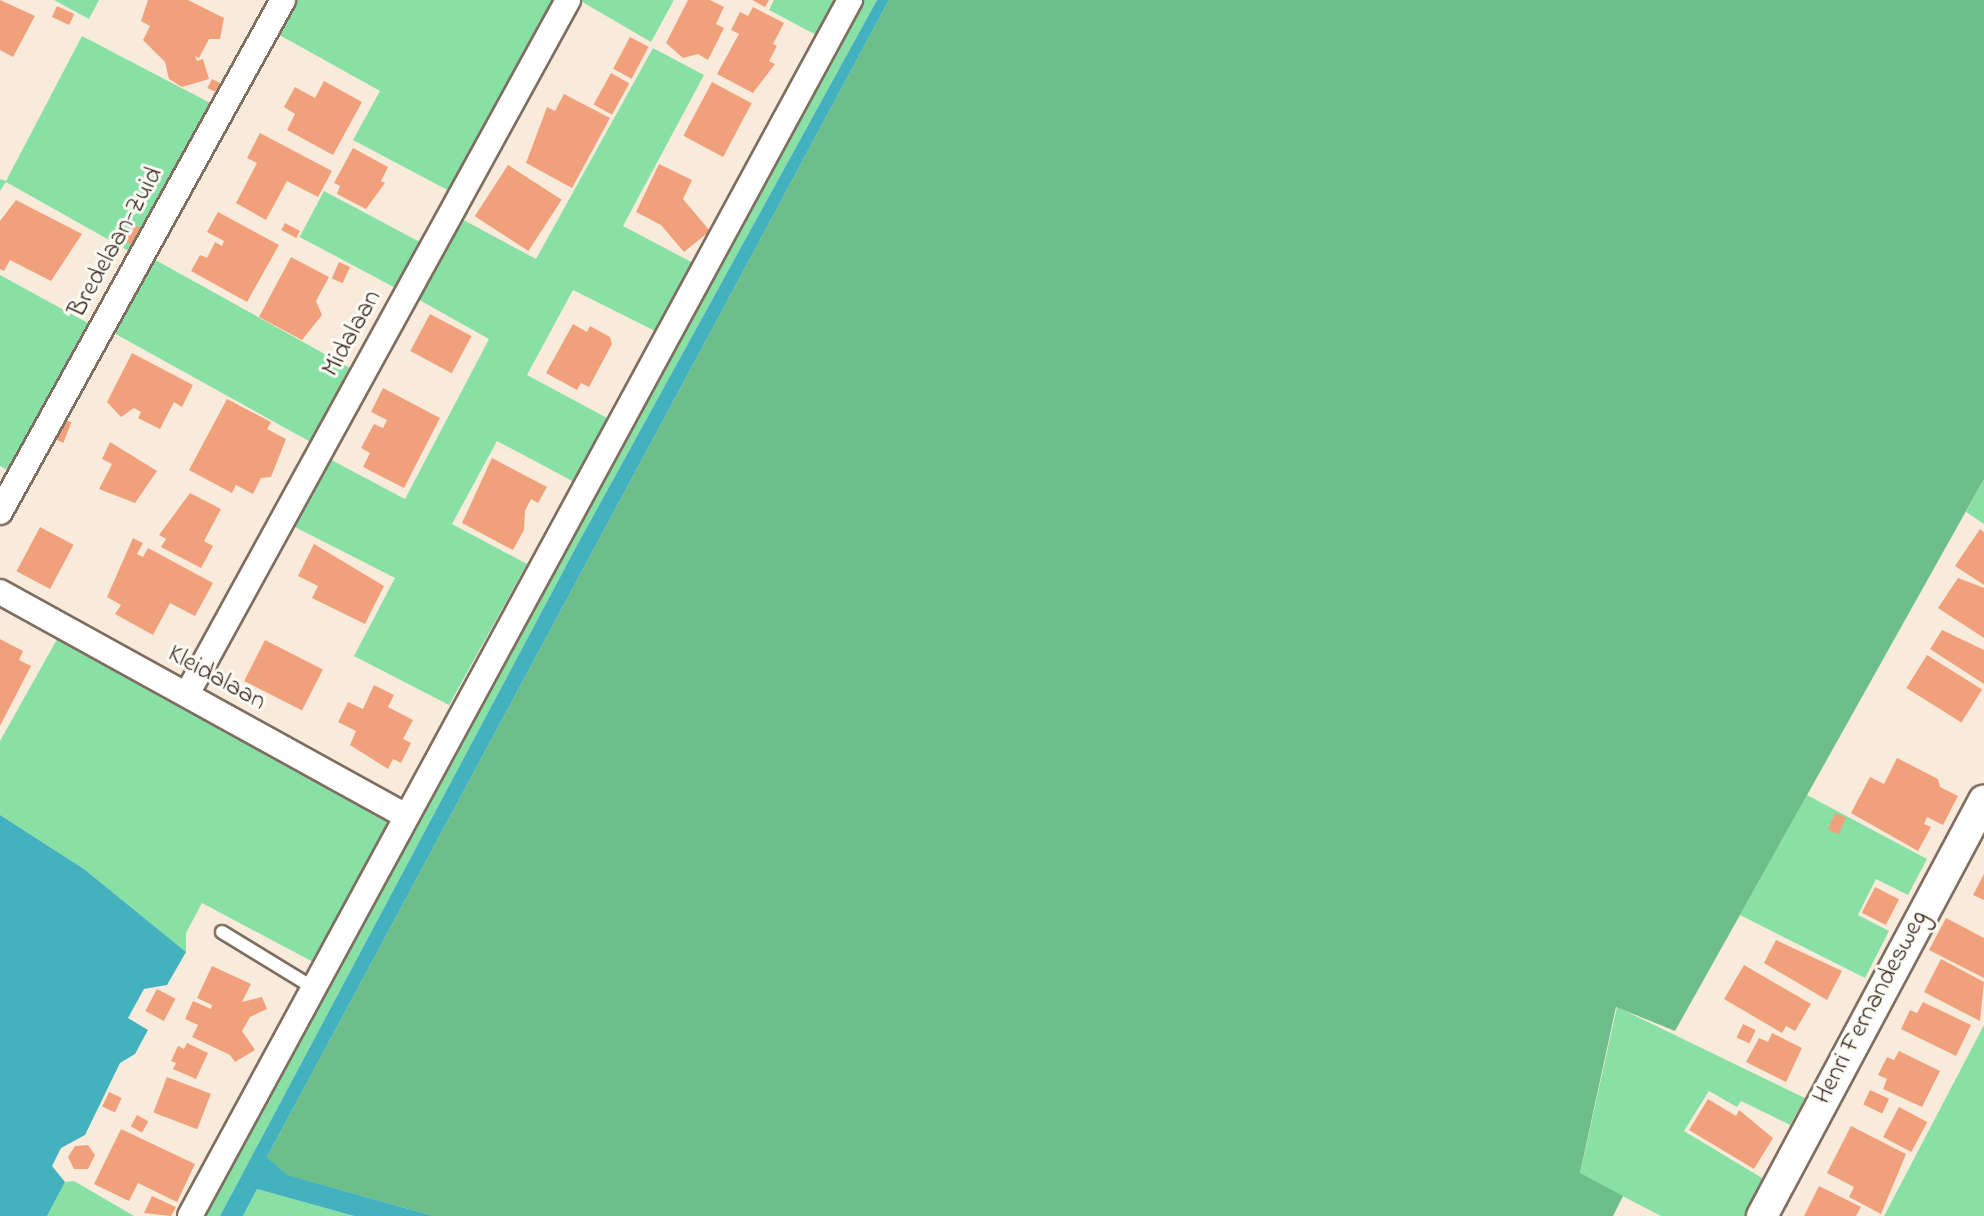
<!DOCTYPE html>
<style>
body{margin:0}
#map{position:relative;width:1984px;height:1216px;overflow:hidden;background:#f9ebdb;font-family:"Indie Flower",sans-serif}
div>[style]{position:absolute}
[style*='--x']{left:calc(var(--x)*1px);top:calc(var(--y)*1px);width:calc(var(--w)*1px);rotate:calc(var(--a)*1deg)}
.green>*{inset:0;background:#88e0a5;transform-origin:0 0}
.forest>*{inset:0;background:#6ebe8a}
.water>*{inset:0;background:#43b2be}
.building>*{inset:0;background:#f0a17c;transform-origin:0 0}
.roads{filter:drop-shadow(2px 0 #7e6e60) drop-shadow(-2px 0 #7e6e60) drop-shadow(0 2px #7e6e60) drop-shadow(0 -2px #7e6e60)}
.service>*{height:12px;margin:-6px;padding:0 6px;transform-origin:6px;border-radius:6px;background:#fff}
.minor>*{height:24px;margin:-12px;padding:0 12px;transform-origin:12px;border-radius:12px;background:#fff}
.tertiary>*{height:30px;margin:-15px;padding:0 15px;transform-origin:15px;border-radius:15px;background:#fff}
span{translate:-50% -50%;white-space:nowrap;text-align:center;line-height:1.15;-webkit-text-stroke:6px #fdfcf7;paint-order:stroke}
.street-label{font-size:26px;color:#3b2a1e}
</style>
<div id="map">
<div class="green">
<i style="clip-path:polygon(54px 0,99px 0,89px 19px)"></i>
<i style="clip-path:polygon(292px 0,561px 0,455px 194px,353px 140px,380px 91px,274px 32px)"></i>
<i style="clip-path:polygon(579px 0,674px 0,651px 42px)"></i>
<i style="clip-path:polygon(774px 0,842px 0,822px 38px,769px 10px)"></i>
<i style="clip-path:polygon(858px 0,877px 0,575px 549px,220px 1216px,199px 1216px)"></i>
<i style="clip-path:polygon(82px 36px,216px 106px,134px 254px,6px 182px,0 191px,0 179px,6px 181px)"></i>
<i style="clip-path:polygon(653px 48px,704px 75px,623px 226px,697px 265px,661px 334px,573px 290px,527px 375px,609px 419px,576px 483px,497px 441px,452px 524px,527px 564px,449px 705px,354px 656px,395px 578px,289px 524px,324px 456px,405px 499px,489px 339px,414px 297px,458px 217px,536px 259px)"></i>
<i style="left:324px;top:191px;width:115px;height:52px;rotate:28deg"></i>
<i style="left:150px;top:257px;width:237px;height:84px;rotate:29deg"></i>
<i style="clip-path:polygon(0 275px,95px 327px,14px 474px,0 466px)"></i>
<i style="clip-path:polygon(1984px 479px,1984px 524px,1966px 512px)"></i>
<i style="clip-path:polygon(60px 634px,394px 820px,315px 963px,202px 903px,186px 933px,186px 952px,84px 869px,0 815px,0 741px)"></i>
<i style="clip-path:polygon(1807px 795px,1927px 859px,1908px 895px,1876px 879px,1858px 915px,1889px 931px,1865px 978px,1740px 915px)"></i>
<i style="clip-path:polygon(1617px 1007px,1805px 1098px,1790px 1125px,1741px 1101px,1737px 1107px,1709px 1091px,1684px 1131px,1767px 1181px,1749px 1216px,1661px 1216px,1580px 1174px)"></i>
<i style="clip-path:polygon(1984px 1025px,1984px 1216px,1884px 1216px)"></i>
<i style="clip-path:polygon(74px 1181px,134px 1216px,47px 1216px,65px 1182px)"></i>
<i style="clip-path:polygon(257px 1189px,354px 1216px,243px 1216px)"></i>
</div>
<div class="forest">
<i style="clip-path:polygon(889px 0,1984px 0,1984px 479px,1675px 1031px,1616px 1007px,1580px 1173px,1623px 1196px,1613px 1216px,434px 1216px,286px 1175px,267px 1157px)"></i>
</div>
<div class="water">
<i style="clip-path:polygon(877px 0,889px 0,267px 1157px,287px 1175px,434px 1216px,354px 1216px,257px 1189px,243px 1216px,220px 1216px,575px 549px)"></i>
<i style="clip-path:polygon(0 815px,84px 869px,186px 952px,167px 985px,144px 989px,128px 1018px,148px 1030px,135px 1054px,120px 1063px,85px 1135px,61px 1148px,52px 1166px,65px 1182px,47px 1216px,0 1216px)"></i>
</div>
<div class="building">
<i style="clip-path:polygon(0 0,35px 16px,13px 57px,0 50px)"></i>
<i style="clip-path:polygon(148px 0,188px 0,224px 18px,220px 39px,209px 39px,199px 58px,195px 56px,197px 61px,203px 59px,209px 79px,182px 87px,169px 79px,165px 62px,143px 40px,150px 26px,141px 21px)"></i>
<i style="clip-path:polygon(688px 0,710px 0,724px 7px,716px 24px,724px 28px,708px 60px,698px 54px,683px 58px,666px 43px)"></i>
<i style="clip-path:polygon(752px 0,769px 0,765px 7px)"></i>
<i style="left:57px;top:6px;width:19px;height:12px;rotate:25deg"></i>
<i style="clip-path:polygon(753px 7px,784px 23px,773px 44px,777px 46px,769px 61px,775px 64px,753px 93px,717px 74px,739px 34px,731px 30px,740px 12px,748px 16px)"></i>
<i style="left:630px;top:37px;width:21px;height:36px;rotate:28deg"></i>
<i style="left:611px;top:73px;width:21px;height:36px;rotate:29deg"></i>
<i style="left:212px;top:79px;width:9px;height:10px;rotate:27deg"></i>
<i style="clip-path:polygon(324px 81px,362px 102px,333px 155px,287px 130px,295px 114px,284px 107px,295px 87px,315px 98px)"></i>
<i style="left:712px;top:82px;width:45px;height:61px;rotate:28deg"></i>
<i style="clip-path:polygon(564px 94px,610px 118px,572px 188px,526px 163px,547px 107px,555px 111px)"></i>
<i style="clip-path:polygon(260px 133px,332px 171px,318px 197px,287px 181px,266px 220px,236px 203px,257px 163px,247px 158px)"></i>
<i style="clip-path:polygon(353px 148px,388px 167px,381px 181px,385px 183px,366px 209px,337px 194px,340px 186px,334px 183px)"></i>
<i style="clip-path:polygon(659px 164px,692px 180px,683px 199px,710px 231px,684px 252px,661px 225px,636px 212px)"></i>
<i style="left:508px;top:165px;width:64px;height:61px;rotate:33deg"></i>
<i style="clip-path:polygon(16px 200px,82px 234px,51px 281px,10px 260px,4px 271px,0 269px,0 221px)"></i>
<i style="clip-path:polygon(218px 212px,279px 245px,247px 302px,191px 271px,200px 255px,207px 258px,215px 242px,222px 246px,224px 241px,207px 232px)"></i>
<i style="left:285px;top:223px;width:17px;height:8px;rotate:28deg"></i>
<i style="left:132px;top:224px;width:12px;height:19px;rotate:24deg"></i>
<i style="clip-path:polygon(291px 257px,329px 277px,316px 301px,322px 315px,302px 340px,259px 317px)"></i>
<i style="left:339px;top:262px;width:12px;height:18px;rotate:24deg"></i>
<i style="left:430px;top:314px;width:47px;height:42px;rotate:28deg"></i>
<i style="clip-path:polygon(573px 324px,587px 332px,590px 326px,610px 337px,612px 344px,589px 387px,581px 383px,577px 390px,546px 373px)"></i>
<i style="clip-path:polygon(132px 353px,193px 385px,182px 407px,174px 402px,160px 429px,138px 418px,141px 412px,134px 408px,121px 417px,107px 402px)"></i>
<i style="clip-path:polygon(383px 388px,440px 418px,404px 488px,363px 467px,370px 453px,361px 448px,374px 424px,383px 428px,387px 420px,371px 412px)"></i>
<i style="clip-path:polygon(227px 399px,271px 422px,267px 429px,286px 439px,271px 477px,261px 478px,253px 494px,236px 485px,232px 493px,189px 470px)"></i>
<i style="left:63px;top:419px;width:9px;height:22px;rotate:21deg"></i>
<i style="clip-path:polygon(110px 442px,157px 471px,135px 503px,99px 489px,112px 464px,102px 459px)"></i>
<i style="clip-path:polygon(492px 458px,547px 487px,538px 503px,531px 499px,525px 511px,524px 530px,513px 550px,462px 523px)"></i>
<i style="clip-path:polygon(190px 493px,221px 509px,204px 541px,213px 546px,201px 568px,161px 547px,166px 539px,159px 535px)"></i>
<i style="left:40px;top:527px;width:38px;height:50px;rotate:28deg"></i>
<i style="clip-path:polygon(1980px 529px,1984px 532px,1984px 585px,1955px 566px)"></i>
<i style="clip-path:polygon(133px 538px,143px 543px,137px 554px,143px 557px,148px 548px,213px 583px,195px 616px,170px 603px,153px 635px,115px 614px,121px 605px,107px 597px)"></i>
<i style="clip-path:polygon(314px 544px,384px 586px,365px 624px,312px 598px,318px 586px,298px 576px)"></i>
<i style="clip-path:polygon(1958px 578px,1984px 588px,1984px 638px,1938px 608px)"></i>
<i style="clip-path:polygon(1942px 630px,1984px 650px,1984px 684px,1930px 649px)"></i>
<i style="clip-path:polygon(0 639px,23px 651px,19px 660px,31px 666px,0 726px)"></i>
<i style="left:265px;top:640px;width:65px;height:46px;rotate:27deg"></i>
<i style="left:1927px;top:655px;width:65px;height:39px;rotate:32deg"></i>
<i style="clip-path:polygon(374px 685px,394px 695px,388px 707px,413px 720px,403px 739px,411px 743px,401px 763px,393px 759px,388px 769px,350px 745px,356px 731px,338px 722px,348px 702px,363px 709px)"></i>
<i style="clip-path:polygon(1897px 758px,1938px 779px,1940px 787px,1958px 796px,1943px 825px,1927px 817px,1924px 824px,1931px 827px,1918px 851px,1851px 813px,1870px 777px,1884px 784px)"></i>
<i style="left:1835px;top:813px;width:12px;height:18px;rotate:24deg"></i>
<i style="clip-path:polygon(1984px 874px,1984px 900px,1973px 895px)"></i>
<i style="left:1875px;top:887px;width:27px;height:29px;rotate:27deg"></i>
<i style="clip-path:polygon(1946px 918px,1984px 938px,1984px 978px,1929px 950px)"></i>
<i style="clip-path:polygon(1776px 940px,1842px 971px,1827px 1000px,1764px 963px)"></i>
<i style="clip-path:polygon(1941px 959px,1984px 982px,1980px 1021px,1924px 992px)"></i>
<i style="clip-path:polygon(1744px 965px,1811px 1004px,1795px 1031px,1786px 1026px,1782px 1033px,1724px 999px)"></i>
<i style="clip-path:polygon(212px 966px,251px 984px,242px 1002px,262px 997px,267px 1009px,250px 1017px,242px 1031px,255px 1050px,235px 1062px,230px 1055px,192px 1037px,198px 1025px,185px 1019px,193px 1001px,211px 1009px,212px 1005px,197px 998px)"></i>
<i style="left:157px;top:989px;width:21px;height:25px;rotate:28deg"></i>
<i style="clip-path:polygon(1923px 1002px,1971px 1025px,1956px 1056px,1901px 1029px,1910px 1010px,1917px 1013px)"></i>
<i style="left:1743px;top:1024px;width:14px;height:15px;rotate:25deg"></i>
<i style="clip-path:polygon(1772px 1033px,1802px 1048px,1786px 1082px,1746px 1062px,1759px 1038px,1768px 1042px)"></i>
<i style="clip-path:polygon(187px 1043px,208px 1053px,196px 1079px,173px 1069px,176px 1063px,171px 1061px,178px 1046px,184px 1049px)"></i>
<i style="clip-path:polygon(1899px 1051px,1940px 1071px,1922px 1107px,1883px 1089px,1887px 1079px,1878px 1075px,1887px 1057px,1894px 1060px)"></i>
<i style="left:167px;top:1077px;width:47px;height:38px;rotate:21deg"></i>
<i style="left:1870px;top:1090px;width:21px;height:16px;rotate:25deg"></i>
<i style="left:109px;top:1092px;width:14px;height:16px;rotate:25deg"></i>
<i style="clip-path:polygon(1708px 1099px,1736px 1116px,1739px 1110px,1773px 1138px,1754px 1169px,1689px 1130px)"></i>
<i style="left:1899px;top:1107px;width:32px;height:34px;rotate:28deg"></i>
<i style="left:137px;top:1115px;width:13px;height:13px;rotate:29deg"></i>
<i style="clip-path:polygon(1851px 1126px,1906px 1154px,1881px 1214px,1849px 1197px,1854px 1187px,1827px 1173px)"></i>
<i style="clip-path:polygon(121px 1129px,195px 1164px,177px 1202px,138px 1183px,129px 1201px,94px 1184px)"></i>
<i style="clip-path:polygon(88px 1145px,95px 1155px,88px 1169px,74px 1169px,68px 1157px,75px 1146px)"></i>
<i style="clip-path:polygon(1819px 1186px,1861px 1207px,1856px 1216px,1804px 1216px)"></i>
<i style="clip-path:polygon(152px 1196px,176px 1207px,171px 1216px,144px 1213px)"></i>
</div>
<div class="roads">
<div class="service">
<i style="--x:222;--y:932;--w:105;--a:31.4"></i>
</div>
<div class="minor">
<i style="--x:0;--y:512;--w:585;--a:-61.07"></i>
<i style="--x:0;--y:592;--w:461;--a:28.9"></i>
<i style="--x:187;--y:694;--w:792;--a:-61.23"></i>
<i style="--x:190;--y:1216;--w:1384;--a:-61.51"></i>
</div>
<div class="tertiary">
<i style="--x:1762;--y:1216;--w:471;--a:-61.9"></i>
</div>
</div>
<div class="street-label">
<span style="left:117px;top:243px;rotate:-61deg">Bredelaan-Zuid</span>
<span style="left:353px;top:334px;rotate:-61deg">Midalaan</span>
<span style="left:216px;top:679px;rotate:29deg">Kleidalaan</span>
<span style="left:1872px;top:1008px;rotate:-62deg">Henri Fernandesweg</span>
</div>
</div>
